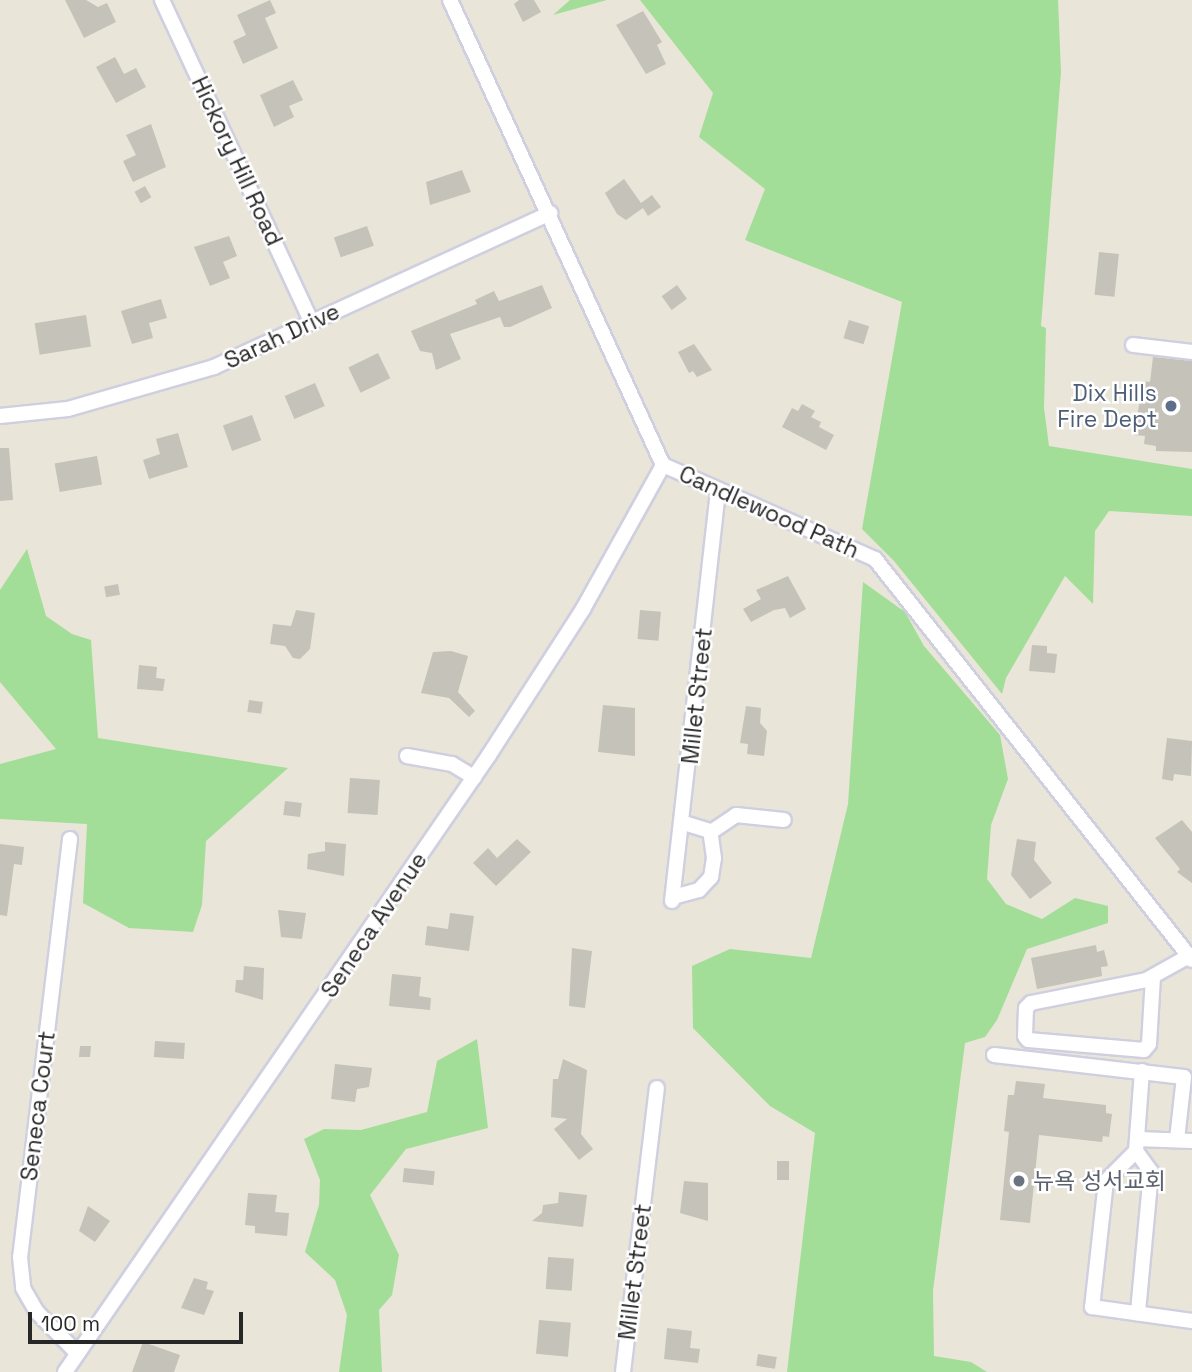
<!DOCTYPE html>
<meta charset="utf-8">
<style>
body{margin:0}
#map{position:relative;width:1192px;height:1372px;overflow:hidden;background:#e9e5d9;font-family:"Space Grotesk","Noto Sans KR",sans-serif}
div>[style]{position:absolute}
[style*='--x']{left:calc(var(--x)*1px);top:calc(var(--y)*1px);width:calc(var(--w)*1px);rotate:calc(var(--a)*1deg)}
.green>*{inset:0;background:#a3de98}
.building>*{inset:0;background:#c4c2b9;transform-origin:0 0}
.roads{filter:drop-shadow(2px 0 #cfcfe0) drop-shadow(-2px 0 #cfcfe0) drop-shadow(0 2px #cfcfe0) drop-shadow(0 -2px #cfcfe0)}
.minor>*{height:14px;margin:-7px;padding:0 7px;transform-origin:7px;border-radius:7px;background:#fff}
.dots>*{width:19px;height:19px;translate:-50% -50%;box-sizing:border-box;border:4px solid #fff;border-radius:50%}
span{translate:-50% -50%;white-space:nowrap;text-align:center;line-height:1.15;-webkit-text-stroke:5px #fff;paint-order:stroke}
.street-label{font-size:23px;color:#272727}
.service-label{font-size:23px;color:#4e5e75}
.right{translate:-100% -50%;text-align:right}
.worship-label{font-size:23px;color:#5b616d}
.left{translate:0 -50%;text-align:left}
.scale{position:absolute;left:28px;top:1312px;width:215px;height:32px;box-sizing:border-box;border:4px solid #272727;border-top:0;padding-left:9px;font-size:21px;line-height:24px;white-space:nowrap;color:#272727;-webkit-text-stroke:5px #fff;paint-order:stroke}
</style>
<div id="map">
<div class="green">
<i style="clip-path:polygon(570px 0,607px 0,553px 15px)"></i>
<i style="clip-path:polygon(640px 0,1058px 0,1061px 72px,1041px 326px,1046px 328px,1044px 408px,1049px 446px,1192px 469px,1192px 516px,1109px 511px,1095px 531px,1093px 604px,1065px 576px,1006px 678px,1002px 694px,894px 561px,862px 529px,902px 302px,745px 240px,765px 189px,699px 137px,713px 93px)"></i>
<i style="clip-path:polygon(27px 549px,46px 616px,72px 634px,91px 640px,98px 738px,288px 768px,206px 841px,202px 905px,193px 932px,129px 928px,83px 903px,87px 824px,0 819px,0 764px,56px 749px,0 682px,0 590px)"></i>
<i style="clip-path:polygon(863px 582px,905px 612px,924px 646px,1000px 735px,1008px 779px,991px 825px,987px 879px,1006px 904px,1042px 919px,1075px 898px,1108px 906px,1108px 923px,1027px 949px,997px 1020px,985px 1037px,965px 1043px,933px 1291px,934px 1356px,971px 1362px,987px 1372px,787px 1372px,815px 1133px,770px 1106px,693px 1028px,692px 966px,730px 949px,811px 958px,848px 804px)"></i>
<i style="clip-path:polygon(477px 1039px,488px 1128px,406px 1149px,370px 1195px,399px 1255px,392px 1295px,379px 1310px,382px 1372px,339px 1372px,347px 1315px,335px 1280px,305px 1252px,319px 1205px,320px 1180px,304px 1139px,324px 1129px,361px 1130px,427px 1112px,437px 1061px)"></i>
</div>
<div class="building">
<i style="clip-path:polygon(65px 0,86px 0,98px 7px,107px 3px,116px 22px,84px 38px)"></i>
<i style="clip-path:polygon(270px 0,276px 13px,265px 18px,278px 48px,243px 64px,233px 41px,246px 35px,237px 15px)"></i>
<i style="clip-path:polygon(519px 0,534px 0,541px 12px,523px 22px,514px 4px)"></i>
<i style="clip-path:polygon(643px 11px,662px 42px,657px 45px,666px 64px,646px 74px,616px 25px)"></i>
<i style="clip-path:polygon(115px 57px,124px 74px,136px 68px,146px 87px,116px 103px,96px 67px)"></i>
<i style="clip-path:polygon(293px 80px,303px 100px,289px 106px,294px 117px,274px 127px,260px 95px)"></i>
<i style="clip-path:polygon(151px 124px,166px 167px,133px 182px,123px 161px,136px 155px,126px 135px)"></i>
<i style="clip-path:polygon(462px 170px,471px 192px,430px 205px,426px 182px)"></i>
<i style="clip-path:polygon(624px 179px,641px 203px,652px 195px,661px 207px,648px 216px,643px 208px,626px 220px,617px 214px,605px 193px)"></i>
<i style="left:145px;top:186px;width:13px;height:12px;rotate:61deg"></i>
<i style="left:367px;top:226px;width:21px;height:35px;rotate:71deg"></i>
<i style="clip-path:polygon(229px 236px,237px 256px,223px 262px,230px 278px,210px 286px,194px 247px)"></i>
<i style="left:1099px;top:252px;width:20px;height:43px;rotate:6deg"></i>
<i style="clip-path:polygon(542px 285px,552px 308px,510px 327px,504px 327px,500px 317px,450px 334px,461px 359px,436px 370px,432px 353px,420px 351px,411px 331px,477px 304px,475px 300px,494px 291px,499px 301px)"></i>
<i style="left:677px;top:285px;width:17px;height:19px;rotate:54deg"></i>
<i style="clip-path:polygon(161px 299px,167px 318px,149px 323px,153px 338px,132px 344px,121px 311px)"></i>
<i style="left:86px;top:315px;width:32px;height:52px;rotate:81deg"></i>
<i style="left:849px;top:320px;width:21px;height:19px;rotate:17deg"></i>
<i style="clip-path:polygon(694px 344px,712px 370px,697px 377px,693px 371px,689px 373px,678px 352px)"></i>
<i style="left:378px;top:353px;width:28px;height:33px;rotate:64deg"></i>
<i style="clip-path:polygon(1153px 357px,1192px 361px,1192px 452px,1156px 451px,1156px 446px,1144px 444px,1145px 436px,1134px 435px,1143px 381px,1150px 382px)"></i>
<i style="left:315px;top:383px;width:25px;height:33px;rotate:67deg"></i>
<i style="clip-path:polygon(802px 404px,815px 411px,811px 417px,821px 422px,819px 427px,834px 435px,826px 450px,782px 427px,792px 408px,798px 411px)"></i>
<i style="left:252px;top:415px;width:27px;height:31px;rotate:70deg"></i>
<i style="clip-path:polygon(178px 433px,188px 467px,149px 479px,143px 460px,160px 454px,156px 439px)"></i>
<i style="clip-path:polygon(0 448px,9px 448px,13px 500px,0 501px)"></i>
<i style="left:97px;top:456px;width:29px;height:43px;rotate:80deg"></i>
<i style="clip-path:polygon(788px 576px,806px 609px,790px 618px,785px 608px,774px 610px,751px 622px,743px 609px,761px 599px,756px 590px)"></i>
<i style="left:118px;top:584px;width:11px;height:14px;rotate:80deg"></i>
<i style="clip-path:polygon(296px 610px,315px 613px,310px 649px,300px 659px,293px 658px,285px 646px,270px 644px,273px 624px,291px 626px)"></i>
<i style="left:640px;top:610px;width:21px;height:29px;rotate:5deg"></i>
<i style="clip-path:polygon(1032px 645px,1047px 646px,1047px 653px,1057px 654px,1055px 673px,1029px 671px)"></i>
<i style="clip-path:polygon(451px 651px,468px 656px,458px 692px,475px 711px,469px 717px,449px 698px,421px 693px,433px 652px)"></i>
<i style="clip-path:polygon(139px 665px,157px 667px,156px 678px,165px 679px,163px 691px,137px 689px)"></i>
<i style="left:249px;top:700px;width:14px;height:12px;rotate:8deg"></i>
<i style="clip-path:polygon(603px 705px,635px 708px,635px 756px,598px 752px)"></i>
<i style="clip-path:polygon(746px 706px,761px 708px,760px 723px,767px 731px,764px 756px,747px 754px,748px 744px,740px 743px)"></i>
<i style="clip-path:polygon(1167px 738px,1192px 741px,1191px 776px,1174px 774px,1173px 781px,1162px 779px)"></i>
<i style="left:350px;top:778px;width:30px;height:35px;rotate:4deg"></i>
<i style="left:285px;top:801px;width:17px;height:14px;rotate:7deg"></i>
<i style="clip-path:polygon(1182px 820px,1192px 832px,1192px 883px,1177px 872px,1180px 869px,1155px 838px)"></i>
<i style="clip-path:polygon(517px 839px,531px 852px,496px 886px,473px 863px,488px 848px,497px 858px)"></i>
<i style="clip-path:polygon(1017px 839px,1036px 842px,1034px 860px,1052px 883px,1030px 899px,1011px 875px)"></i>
<i style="clip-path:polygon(325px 842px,346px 844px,344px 876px,307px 869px,308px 854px,325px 851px)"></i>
<i style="clip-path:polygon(0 844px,24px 847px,22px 865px,14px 864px,7px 916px,0 915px)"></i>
<i style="clip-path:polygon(278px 910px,306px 913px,302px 939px,281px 937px)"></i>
<i style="clip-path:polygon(450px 913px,474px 916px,469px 951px,425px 945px,427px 926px,448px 929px)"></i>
<i style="clip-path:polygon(1096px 945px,1097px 952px,1104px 950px,1108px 966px,1101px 967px,1102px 976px,1037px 989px,1031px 958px)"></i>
<i style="clip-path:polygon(572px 948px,592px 951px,585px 1008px,569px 1006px)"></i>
<i style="clip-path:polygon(244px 966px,264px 968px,263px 1000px,235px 992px,236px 980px,243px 980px)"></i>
<i style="clip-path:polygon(392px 974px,421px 977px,419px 996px,431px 998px,430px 1010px,389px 1006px)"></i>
<i style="left:155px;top:1041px;width:30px;height:16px;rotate:4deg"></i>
<i style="clip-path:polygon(80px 1046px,91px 1046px,90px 1057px,79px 1057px)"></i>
<i style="clip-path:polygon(563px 1059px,587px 1070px,581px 1134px,593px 1149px,579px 1160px,554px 1129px,567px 1119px,551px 1117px,553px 1079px,558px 1079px)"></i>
<i style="clip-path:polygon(335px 1064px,372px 1068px,369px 1087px,357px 1089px,355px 1102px,331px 1099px)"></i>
<i style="clip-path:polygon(1016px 1081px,1045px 1084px,1043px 1098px,1106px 1105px,1106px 1113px,1112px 1114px,1109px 1137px,1103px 1136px,1102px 1142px,1039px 1135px,1030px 1223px,1000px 1220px,1009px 1132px,1004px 1131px,1008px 1095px,1014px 1095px)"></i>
<i style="left:777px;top:1161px;width:12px;height:19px"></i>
<i style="left:404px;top:1168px;width:31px;height:14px;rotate:6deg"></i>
<i style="clip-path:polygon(684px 1181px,708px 1183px,708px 1221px,680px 1213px)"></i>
<i style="clip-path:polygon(559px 1192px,587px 1195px,583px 1227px,532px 1221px,542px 1213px,543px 1205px,558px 1203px)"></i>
<i style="clip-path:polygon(248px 1193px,277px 1195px,275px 1212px,289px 1213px,287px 1236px,255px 1233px,255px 1226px,245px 1225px)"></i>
<i style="clip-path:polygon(88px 1206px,110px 1221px,95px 1242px,79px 1231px)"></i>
<i style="left:548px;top:1257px;width:26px;height:32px;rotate:4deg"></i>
<i style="clip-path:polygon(194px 1278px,208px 1282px,206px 1289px,214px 1291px,204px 1315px,181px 1308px)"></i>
<i style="left:539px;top:1320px;width:32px;height:34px;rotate:5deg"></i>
<i style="clip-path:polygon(667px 1328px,692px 1331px,690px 1348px,700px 1349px,698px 1363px,664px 1359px)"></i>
<i style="clip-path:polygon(143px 1342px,180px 1355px,174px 1372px,132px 1372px)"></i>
<i style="left:758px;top:1354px;width:19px;height:12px;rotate:9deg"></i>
</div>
<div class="roads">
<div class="minor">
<i style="--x:162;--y:0;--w:356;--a:65.1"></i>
<i style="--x:450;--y:0;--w:511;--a:65.39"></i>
<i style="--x:663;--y:465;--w:232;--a:23.9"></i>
<i style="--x:875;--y:559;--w:511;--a:51.67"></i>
<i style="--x:1133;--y:345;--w:59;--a:6.8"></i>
<i style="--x:0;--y:416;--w:68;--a:-5.9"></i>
<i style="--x:68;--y:409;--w:152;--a:-16"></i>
<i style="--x:214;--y:367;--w:370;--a:-24.6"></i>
<i style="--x:407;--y:756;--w:46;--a:10.1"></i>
<i style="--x:452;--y:764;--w:26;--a:31"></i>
<i style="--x:711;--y:832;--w:30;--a:-34"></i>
<i style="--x:736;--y:815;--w:48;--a:5.9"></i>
<i style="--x:70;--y:839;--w:421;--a:96.8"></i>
<i style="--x:20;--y:1257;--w:31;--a:84"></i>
<i style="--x:23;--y:1288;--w:28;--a:60"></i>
<i style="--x:37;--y:1312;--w:57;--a:45.7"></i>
<i style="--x:673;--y:897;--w:27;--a:-15"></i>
<i style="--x:699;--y:890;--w:18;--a:-47"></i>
<i style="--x:711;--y:877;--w:19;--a:-81"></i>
<i style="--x:714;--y:858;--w:27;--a:-98"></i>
<i style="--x:710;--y:831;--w:28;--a:-163"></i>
<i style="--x:672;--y:901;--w:414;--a:-83.6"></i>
<i style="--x:1153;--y:977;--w:67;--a:93.4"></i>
<i style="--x:1149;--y:1044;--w:8;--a:130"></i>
<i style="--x:1144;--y:1050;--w:116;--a:-175.1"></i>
<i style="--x:1028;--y:1040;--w:5;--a:-127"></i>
<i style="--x:1025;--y:1036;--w:28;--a:-88"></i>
<i style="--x:1026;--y:1008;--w:7;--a:-45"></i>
<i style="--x:1031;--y:1003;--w:117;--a:-11.3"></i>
<i style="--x:1146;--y:980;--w:49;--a:-29.2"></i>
<i style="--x:994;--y:1055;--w:191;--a:6.6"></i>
<i style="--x:1184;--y:1077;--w:62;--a:96.4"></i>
<i style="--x:1142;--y:1071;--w:80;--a:94.3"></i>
<i style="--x:1136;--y:1151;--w:42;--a:135"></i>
<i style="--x:1106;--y:1181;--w:127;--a:96.3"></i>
<i style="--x:1092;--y:1307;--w:101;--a:8"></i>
<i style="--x:1137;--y:1139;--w:55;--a:2.1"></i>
<i style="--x:1136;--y:1151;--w:26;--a:54"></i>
<i style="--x:1151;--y:1172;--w:142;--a:95.3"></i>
<i style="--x:65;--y:1372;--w:749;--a:-55.5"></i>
<i style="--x:489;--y:755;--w:174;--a:-57.2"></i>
<i style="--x:583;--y:609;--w:165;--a:-60.9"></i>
<i style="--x:623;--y:1372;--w:286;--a:-83.2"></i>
</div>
</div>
<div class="dots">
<i style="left:1171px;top:406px;background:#5c6f8a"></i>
<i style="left:1019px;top:1181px;background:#6b7280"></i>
</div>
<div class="street-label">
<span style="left:237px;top:161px;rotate:65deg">Hickory Hill Road</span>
<span style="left:282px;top:336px;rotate:-25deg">Sarah Drive</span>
<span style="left:769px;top:512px;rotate:24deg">Candlewood Path</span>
<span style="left:697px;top:696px;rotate:-84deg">Millet Street</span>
<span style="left:374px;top:925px;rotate:-56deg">Seneca Avenue</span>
<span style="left:38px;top:1106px;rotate:-83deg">Seneca Court</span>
<span style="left:635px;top:1272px;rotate:-83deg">Millet Street</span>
</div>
<div class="service-label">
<span class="right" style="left:1157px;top:406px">Dix Hills<br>Fire Dept</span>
</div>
<div class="worship-label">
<span class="left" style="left:1033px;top:1181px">뉴욕 성서교회</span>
</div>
<div class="scale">100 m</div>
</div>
